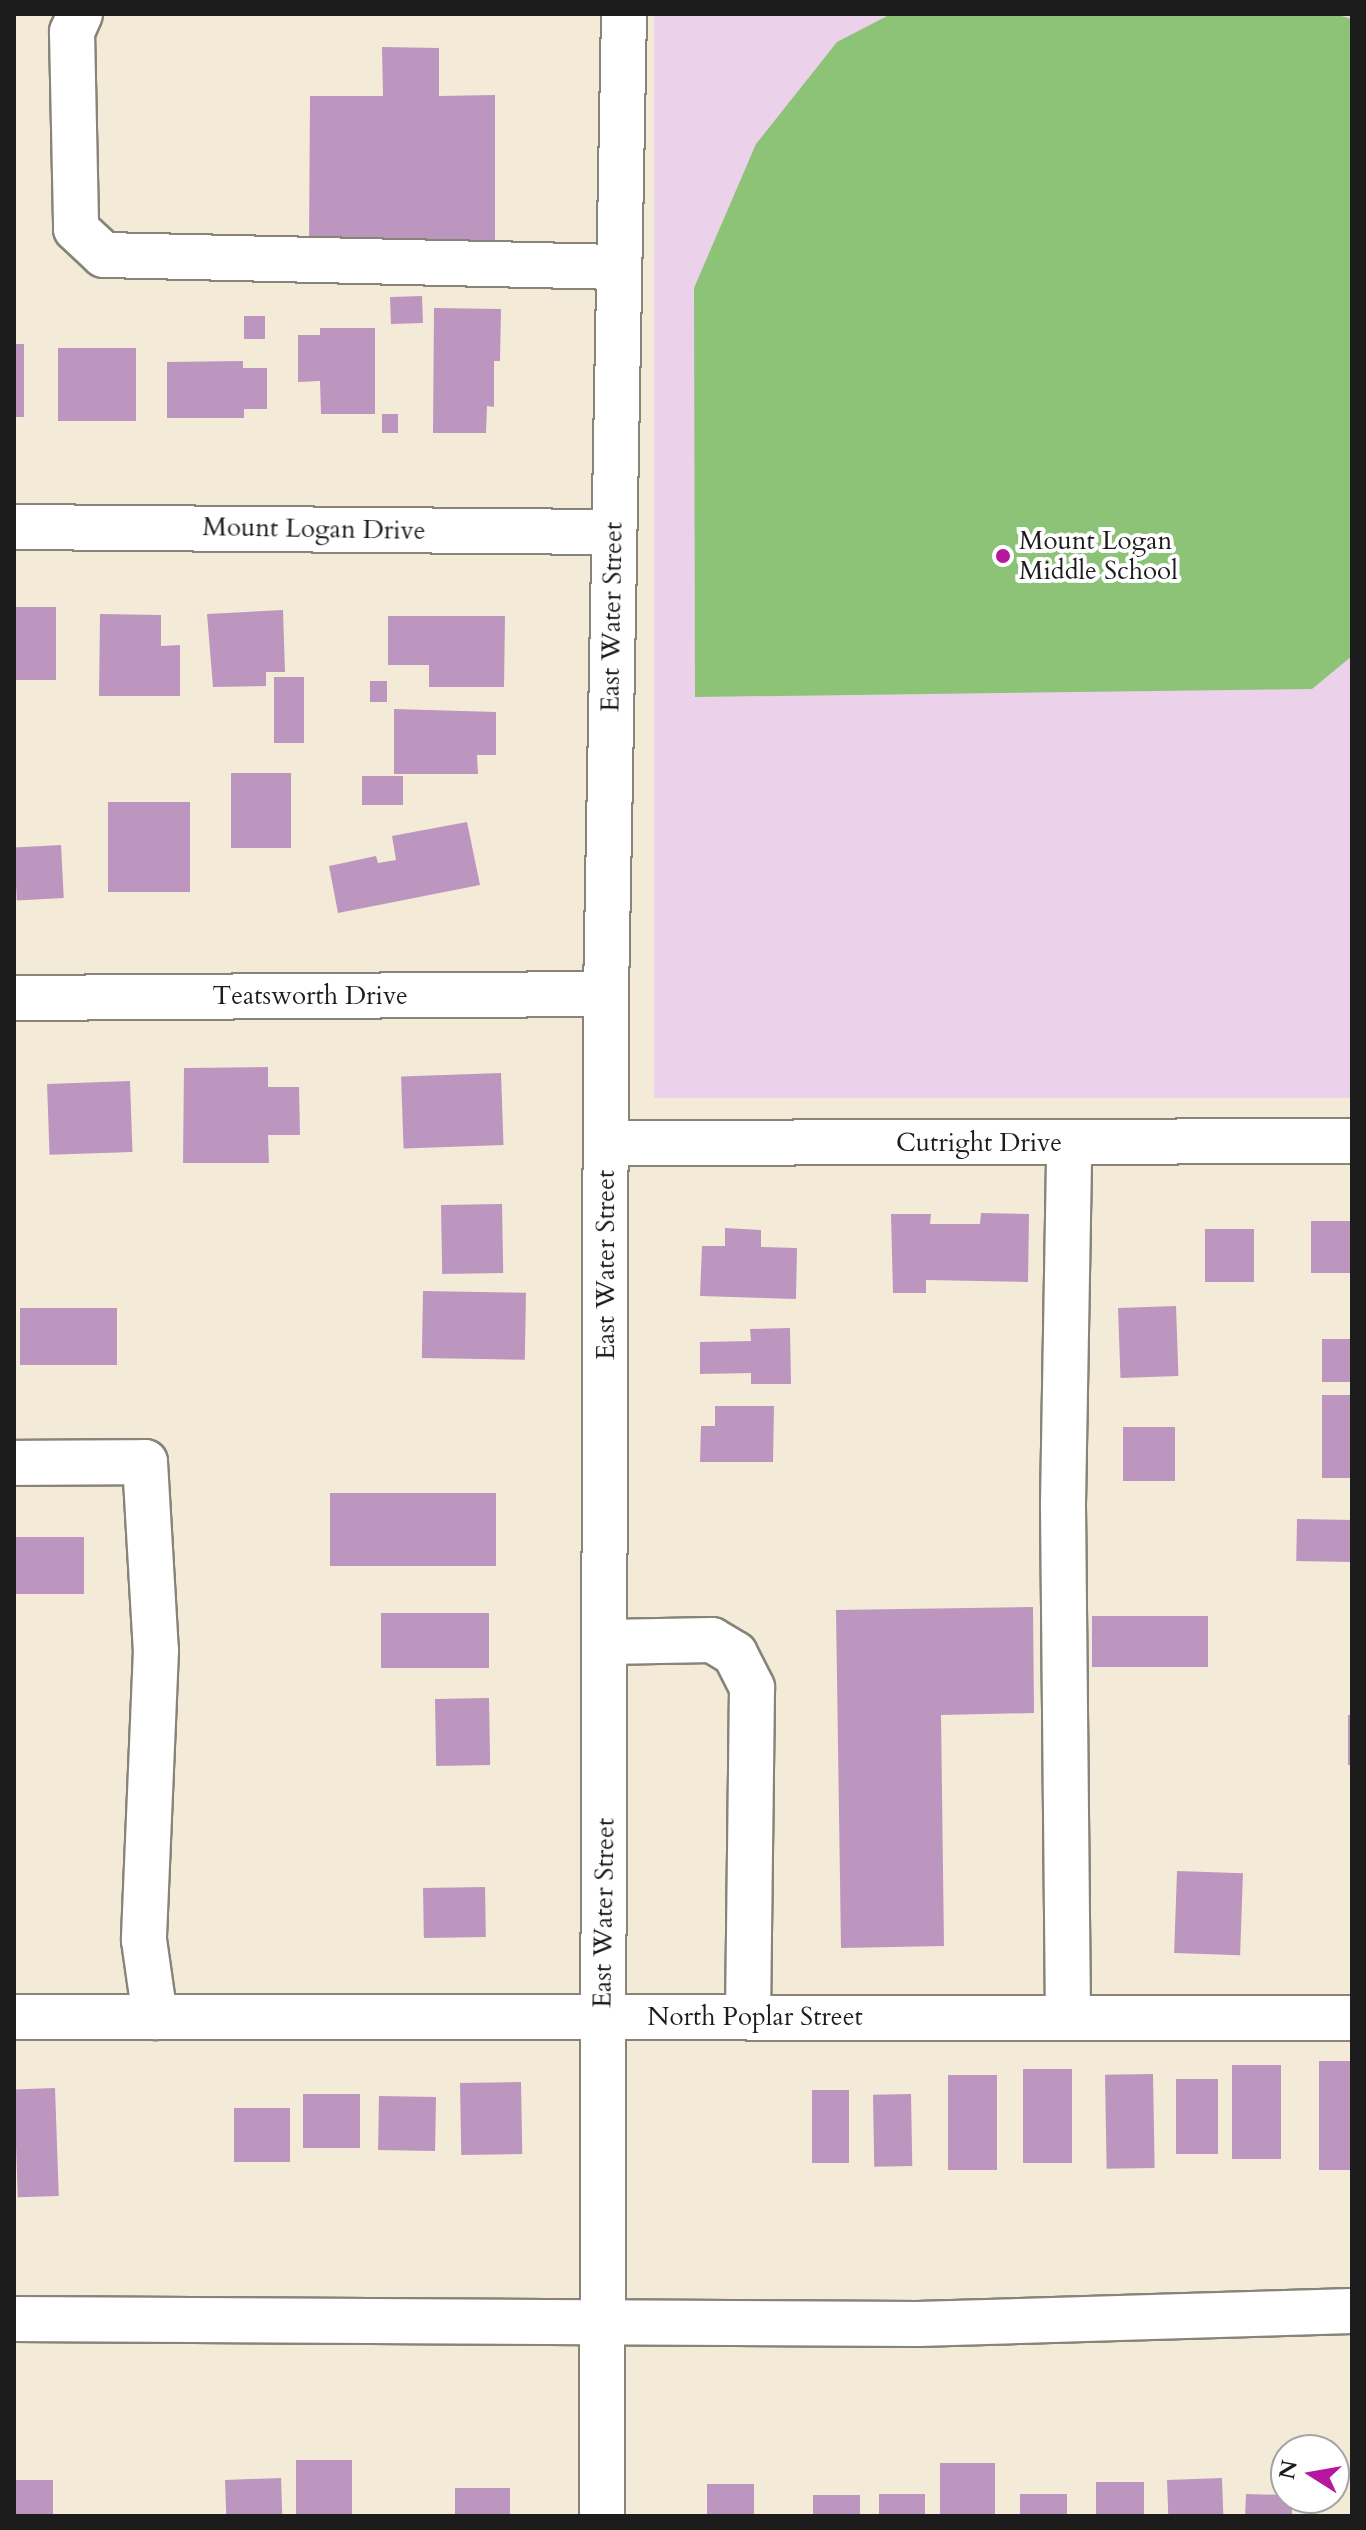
<!DOCTYPE html>
<style>
body{margin:0}
#map{position:relative;width:1366px;height:2530px;overflow:hidden;background:#f3ebd7;font-family:Cardo,serif}
div>[style]{position:absolute}
[style*='--x']{left:calc(var(--x)*1px);top:calc(var(--y)*1px);width:calc(var(--w)*1px);rotate:calc(var(--a)*1deg)}
.built>*{inset:0;background:#ecd1ea;transform-origin:0 0}
.green>*{inset:0;background:#8cc377}
.building>*{inset:0;background:#bc96bf;transform-origin:0 0}
.roads{filter:drop-shadow(2px 0 #88847a) drop-shadow(-2px 0 #88847a) drop-shadow(0 2px #88847a) drop-shadow(0 -2px #88847a)}
.minor>*{height:44px;margin:-22px;padding:0 22px;transform-origin:22px;border-radius:22px;background:#fff}
.dots>*{width:22px;height:22px;translate:-50% -50%;box-sizing:border-box;border:4px solid #fff;border-radius:50%}
span{translate:-50% -50%;white-space:nowrap;text-align:center;line-height:1.15;-webkit-text-stroke:8px #fff;paint-order:stroke}
.street-label{font-size:26px;color:#1c1c1c}
.poi-label{font-size:26px;color:#1c1c1c}
.left{translate:0 -50%;text-align:left}
.frame{position:absolute;inset:0;border:16px solid #1c1c1c;pointer-events:none}
.north{position:absolute;left:1270px;top:2434px;width:80px;height:80px;box-sizing:border-box;background:#fff;border:2px solid #a4a4a4;border-radius:50%;rotate:281deg;font-size:22px;font-weight:700;line-height:32px;text-align:center;color:#1c1c1c}
.north::after{content:'';display:block;margin:auto;width:28px;height:36px;background:#b5179e;clip-path:polygon(50% 0,100% 100%,50% 72%,0 100%)}
</style>
<div id="map">
<div class="built">
<i style="left:654px;top:14px;width:698px;height:1084px"></i>
</div>
<div class="green">
<i style="clip-path:polygon(891px 14px,1334px 14px,1352px 19px,1352px 656px,1312px 689px,695px 697px,694px 288px,756px 144px,837px 42px)"></i>
</div>
<div class="building">
<i style="clip-path:polygon(382px 47px,439px 48px,439px 96px,495px 95px,495px 245px,309px 245px,310px 96px,383px 96px)"></i>
<i style="left:422px;top:296px;width:27px;height:32px;rotate:88deg"></i>
<i style="clip-path:polygon(434px 308px,501px 309px,500px 361px,494px 361px,494px 407px,487px 406px,486px 433px,433px 433px)"></i>
<i style="left:244px;top:316px;width:21px;height:23px"></i>
<i style="clip-path:polygon(320px 328px,375px 328px,375px 414px,321px 414px,320px 381px,298px 382px,298px 335px,320px 335px)"></i>
<i style="left:14px;top:344px;width:10px;height:73px"></i>
<i style="left:58px;top:348px;width:78px;height:73px"></i>
<i style="clip-path:polygon(243px 361px,243px 368px,267px 368px,267px 409px,244px 409px,244px 418px,167px 418px,167px 362px)"></i>
<i style="left:382px;top:414px;width:16px;height:19px"></i>
<i style="left:14px;top:607px;width:42px;height:73px"></i>
<i style="clip-path:polygon(283px 610px,285px 672px,266px 672px,266px 686px,213px 687px,207px 614px)"></i>
<i style="clip-path:polygon(100px 614px,161px 615px,161px 646px,180px 645px,180px 696px,99px 696px)"></i>
<i style="clip-path:polygon(388px 616px,505px 616px,504px 687px,429px 687px,429px 665px,388px 665px)"></i>
<i style="left:274px;top:677px;width:30px;height:66px"></i>
<i style="left:370px;top:681px;width:17px;height:21px"></i>
<i style="clip-path:polygon(394px 709px,496px 712px,496px 755px,477px 755px,478px 774px,394px 774px)"></i>
<i style="left:231px;top:773px;width:60px;height:75px"></i>
<i style="left:362px;top:776px;width:41px;height:29px"></i>
<i style="left:108px;top:802px;width:82px;height:90px"></i>
<i style="clip-path:polygon(467px 822px,480px 885px,338px 913px,329px 866px,376px 856px,378px 863px,396px 860px,392px 836px)"></i>
<i style="left:61px;top:845px;width:53px;height:47px;rotate:87deg"></i>
<i style="clip-path:polygon(268px 1067px,268px 1087px,299px 1087px,300px 1135px,268px 1135px,269px 1163px,183px 1163px,184px 1068px)"></i>
<i style="left:501px;top:1073px;width:72px;height:100px;rotate:88deg"></i>
<i style="left:130px;top:1081px;width:71px;height:83px;rotate:88deg"></i>
<i style="left:502px;top:1204px;width:69px;height:61px;rotate:89deg"></i>
<i style="clip-path:polygon(981px 1213px,1029px 1214px,1028px 1282px,926px 1280px,926px 1293px,893px 1293px,891px 1214px,931px 1214px,930px 1224px,980px 1224px)"></i>
<i style="left:1311px;top:1221px;width:41px;height:52px"></i>
<i style="clip-path:polygon(725px 1228px,761px 1230px,761px 1247px,797px 1248px,796px 1299px,700px 1296px,702px 1246px,725px 1246px)"></i>
<i style="left:1205px;top:1229px;width:49px;height:53px"></i>
<i style="left:423px;top:1291px;width:103px;height:67px;rotate:1deg"></i>
<i style="left:1176px;top:1306px;width:70px;height:58px;rotate:88deg"></i>
<i style="left:20px;top:1308px;width:97px;height:57px"></i>
<i style="clip-path:polygon(790px 1328px,791px 1384px,751px 1384px,751px 1373px,700px 1374px,700px 1342px,751px 1341px,750px 1329px)"></i>
<i style="left:1322px;top:1339px;width:30px;height:43px"></i>
<i style="left:1322px;top:1395px;width:30px;height:83px"></i>
<i style="clip-path:polygon(715px 1406px,774px 1406px,773px 1462px,700px 1462px,701px 1426px,715px 1426px)"></i>
<i style="left:1123px;top:1427px;width:52px;height:54px"></i>
<i style="left:330px;top:1493px;width:166px;height:73px"></i>
<i style="left:1297px;top:1519px;width:55px;height:42px;rotate:1deg"></i>
<i style="left:84px;top:1537px;width:57px;height:70px;rotate:90deg"></i>
<i style="clip-path:polygon(1033px 1607px,1034px 1713px,941px 1715px,944px 1946px,841px 1948px,836px 1610px)"></i>
<i style="left:489px;top:1613px;width:55px;height:108px;rotate:90deg"></i>
<i style="left:1092px;top:1616px;width:116px;height:51px"></i>
<i style="left:489px;top:1698px;width:67px;height:54px;rotate:89deg"></i>
<i style="left:1348px;top:1715px;width:4px;height:50px"></i>
<i style="left:1177px;top:1871px;width:66px;height:82px;rotate:2deg"></i>
<i style="left:485px;top:1887px;width:50px;height:62px;rotate:89deg"></i>
<i style="left:1319px;top:2061px;width:33px;height:109px"></i>
<i style="left:1232px;top:2065px;width:49px;height:94px"></i>
<i style="left:1072px;top:2069px;width:94px;height:49px;rotate:90deg"></i>
<i style="left:1153px;top:2074px;width:94px;height:48px;rotate:89deg"></i>
<i style="left:948px;top:2075px;width:49px;height:95px"></i>
<i style="left:1176px;top:2079px;width:42px;height:75px"></i>
<i style="left:521px;top:2082px;width:72px;height:61px;rotate:89deg"></i>
<i style="left:55px;top:2088px;width:108px;height:41px;rotate:88deg"></i>
<i style="left:812px;top:2090px;width:37px;height:73px"></i>
<i style="left:303px;top:2094px;width:57px;height:54px"></i>
<i style="left:911px;top:2094px;width:72px;height:38px;rotate:89deg"></i>
<i style="left:436px;top:2097px;width:54px;height:57px;rotate:91deg"></i>
<i style="left:234px;top:2108px;width:56px;height:54px"></i>
<i style="left:296px;top:2460px;width:56px;height:56px"></i>
<i style="left:940px;top:2463px;width:55px;height:53px"></i>
<i style="left:281px;top:2478px;width:38px;height:56px;rotate:88deg"></i>
<i style="left:1222px;top:2478px;width:38px;height:55px;rotate:88deg"></i>
<i style="left:14px;top:2480px;width:39px;height:36px"></i>
<i style="left:1096px;top:2482px;width:48px;height:34px"></i>
<i style="left:707px;top:2484px;width:47px;height:32px"></i>
<i style="left:455px;top:2488px;width:55px;height:28px"></i>
<i style="left:879px;top:2494px;width:46px;height:22px"></i>
<i style="left:1020px;top:2494px;width:47px;height:22px"></i>
<i style="clip-path:polygon(1246px 2494px,1286px 2495px,1292px 2498px,1292px 2516px,1245px 2516px)"></i>
<i style="left:813px;top:2495px;width:47px;height:21px"></i>
</div>
<div class="roads">
<div class="minor">
<i style="--x:80;--y:14;--w:20;--a:114"></i>
<i style="--x:72;--y:32;--w:197;--a:88.8"></i>
<i style="--x:76;--y:229;--w:38;--a:43"></i>
<i style="--x:104;--y:255;--w:512;--a:1.34"></i>
<i style="--x:14;--y:527;--w:599;--a:0.48"></i>
<i style="--x:14;--y:998;--w:592;--a:-0.39"></i>
<i style="--x:606;--y:1143;--w:746;--a:-0.15"></i>
<i style="--x:14;--y:1463;--w:131;--a:-0.4"></i>
<i style="--x:145;--y:1462;--w:188;--a:86.7"></i>
<i style="--x:156;--y:1650;--w:290;--a:92.4"></i>
<i style="--x:144;--y:1940;--w:78;--a:81.9"></i>
<i style="--x:607;--y:1642;--w:105;--a:-1.1"></i>
<i style="--x:712;--y:1640;--w:27;--a:31"></i>
<i style="--x:735;--y:1654;--w:38;--a:63"></i>
<i style="--x:752;--y:1688;--w:329;--a:90.7"></i>
<i style="--x:14;--y:2017;--w:1338;--a:0.04"></i>
<i style="--x:1068;--y:2017;--w:513;--a:-90.56"></i>
<i style="--x:1063;--y:1504;--w:361;--a:-89"></i>
<i style="--x:14;--y:2319;--w:903;--a:0.32"></i>
<i style="--x:917;--y:2324;--w:435;--a:-1.7"></i>
<i style="--x:602;--y:2516;--w:1522;--a:-89.85"></i>
<i style="--x:606;--y:994;--w:980;--a:-88.95"></i>
</div>
</div>
<div class="dots">
<i style="left:1003px;top:556px;background:#b5179e"></i>
</div>
<div class="street-label">
<span style="left:314px;top:529px;rotate:1deg">Mount Logan Drive</span>
<span style="left:612px;top:617px;rotate:-89deg">East Water Street</span>
<span style="left:310px;top:996px">Teatsworth Drive</span>
<span style="left:979px;top:1143px">Cutright Drive</span>
<span style="left:606px;top:1265px;rotate:-90deg">East Water Street</span>
<span style="left:604px;top:1913px;rotate:-89deg">East Water Street</span>
<span style="left:755px;top:2017px">North Poplar Street</span>
</div>
<div class="poi-label">
<span class="left" style="left:1019px;top:556px">Mount Logan<br>Middle School</span>
</div>
<div class="frame"></div>
<div class="north">N</div>
</div>
